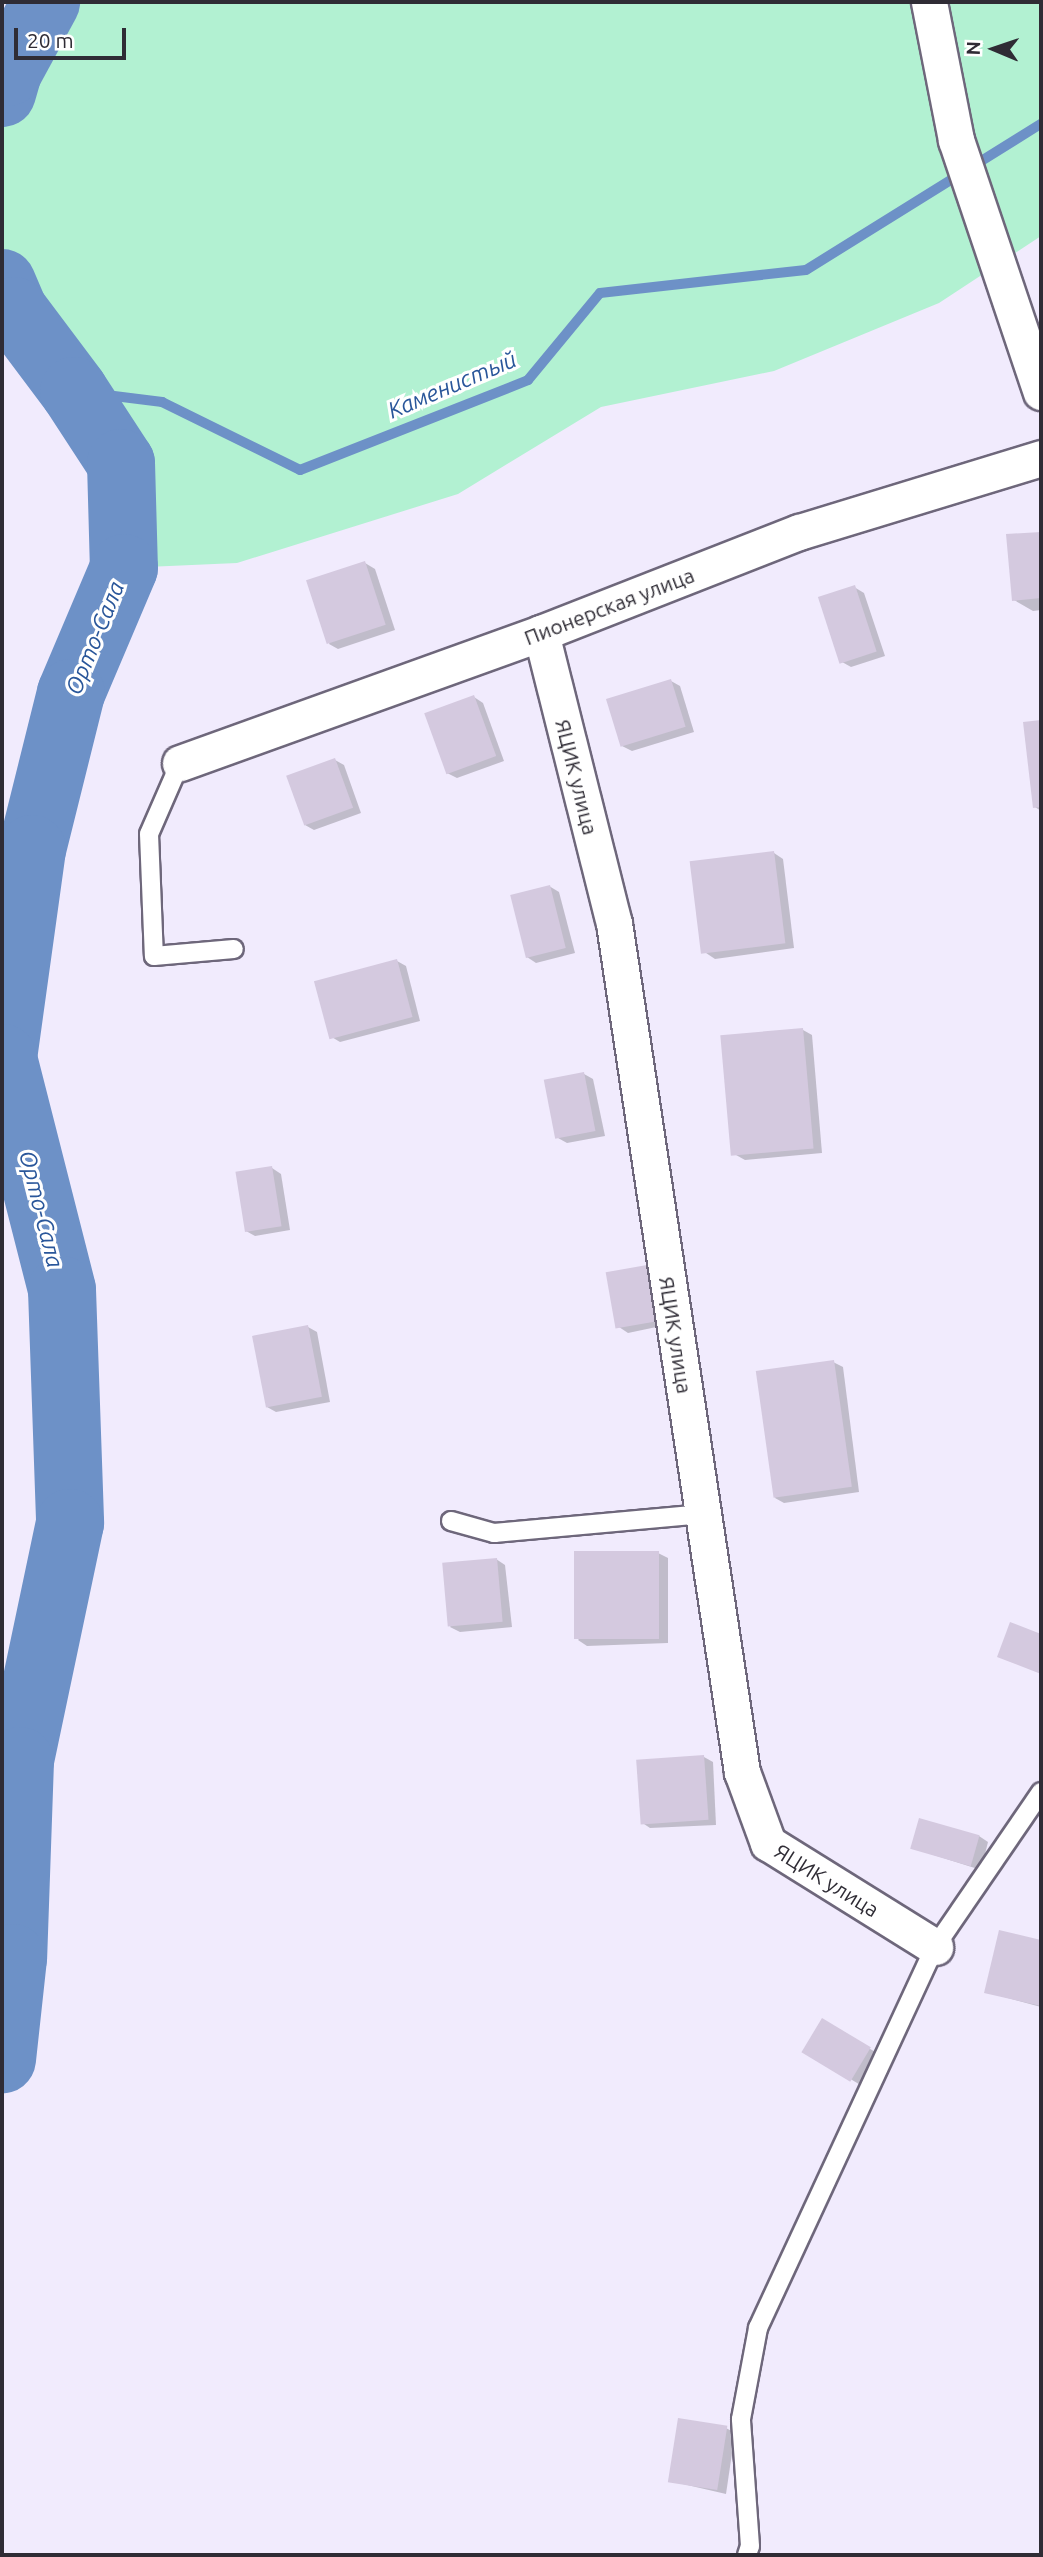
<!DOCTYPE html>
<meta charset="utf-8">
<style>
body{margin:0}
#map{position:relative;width:1043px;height:2557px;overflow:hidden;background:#f1ebfd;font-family:Ubuntu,sans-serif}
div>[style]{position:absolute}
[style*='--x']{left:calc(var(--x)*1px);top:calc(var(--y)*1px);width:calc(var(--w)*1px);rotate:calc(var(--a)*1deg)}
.green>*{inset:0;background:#b2f1d2}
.shadow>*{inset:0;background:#0003;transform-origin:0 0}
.stream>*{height:10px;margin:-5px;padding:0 5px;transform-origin:5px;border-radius:5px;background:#6d91c7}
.river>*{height:68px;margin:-34px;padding:0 34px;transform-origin:34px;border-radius:34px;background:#6d91c7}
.building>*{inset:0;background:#d4c9df;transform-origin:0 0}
.roads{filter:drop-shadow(2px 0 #6e677b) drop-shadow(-2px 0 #6e677b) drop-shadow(0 2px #6e677b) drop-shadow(0 -2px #6e677b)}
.service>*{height:18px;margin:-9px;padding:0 9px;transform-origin:9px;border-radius:9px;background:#fff}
.minor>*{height:35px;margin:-17.5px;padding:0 17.5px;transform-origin:17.5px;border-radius:17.5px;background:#fff}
span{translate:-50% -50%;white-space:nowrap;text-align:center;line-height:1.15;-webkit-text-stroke:6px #fff;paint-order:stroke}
.street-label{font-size:21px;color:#2f2c35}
.water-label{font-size:23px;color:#29569a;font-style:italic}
.frame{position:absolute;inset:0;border:4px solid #2f2c35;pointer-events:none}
.north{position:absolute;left:959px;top:14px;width:70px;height:70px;-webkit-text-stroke:5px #fff;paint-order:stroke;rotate:272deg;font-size:19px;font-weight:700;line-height:28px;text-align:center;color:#2f2c35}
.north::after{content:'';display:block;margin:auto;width:24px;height:32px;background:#2f2c35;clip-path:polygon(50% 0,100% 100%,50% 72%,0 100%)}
.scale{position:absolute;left:14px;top:28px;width:112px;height:32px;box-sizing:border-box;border:4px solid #2f2c35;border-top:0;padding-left:9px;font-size:21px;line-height:24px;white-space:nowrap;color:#2f2c35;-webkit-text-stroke:5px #fff;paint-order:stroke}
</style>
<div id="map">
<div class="green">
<i style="clip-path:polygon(46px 2px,1041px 2px,1041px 236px,939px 303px,774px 371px,601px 407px,458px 494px,237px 563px,124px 568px,121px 463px,74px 391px,14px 311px,2px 283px,2px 93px,8px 72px)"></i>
</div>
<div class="shadow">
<i style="clip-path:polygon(1041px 533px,1041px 610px,1033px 611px,1014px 600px,1008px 536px)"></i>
<i style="clip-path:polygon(365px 563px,375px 569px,395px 630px,338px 649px,329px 644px)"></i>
<i style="clip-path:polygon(854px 587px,864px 593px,885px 656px,851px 667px,842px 662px)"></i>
<i style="clip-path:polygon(671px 681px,680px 686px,694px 732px,632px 751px,622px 746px)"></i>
<i style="clip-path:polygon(474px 697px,483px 703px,504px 761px,457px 778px,447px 773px)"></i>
<i style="clip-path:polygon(1041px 722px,1041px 811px,1035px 807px,1025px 724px)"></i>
<i style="clip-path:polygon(335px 760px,344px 765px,361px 813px,314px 830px,305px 825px)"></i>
<i style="clip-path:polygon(774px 853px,783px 859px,794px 948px,715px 959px,706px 953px)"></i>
<i style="clip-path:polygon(549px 886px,559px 892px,575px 953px,536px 963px,527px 957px)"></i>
<i style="clip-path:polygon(397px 961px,406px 966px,420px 1021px,340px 1042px,330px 1036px)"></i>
<i style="clip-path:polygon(803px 1030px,812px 1035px,822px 1153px,745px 1160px,736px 1155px)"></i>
<i style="clip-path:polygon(584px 1074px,593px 1079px,605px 1136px,567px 1143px,558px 1138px)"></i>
<i style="clip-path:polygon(272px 1168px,281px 1174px,290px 1230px,255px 1236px,246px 1231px)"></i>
<i style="clip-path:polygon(646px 1267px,656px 1272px,666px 1325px,628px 1333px,619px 1327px)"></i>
<i style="clip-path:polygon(308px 1327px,317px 1332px,330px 1402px,276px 1412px,267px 1407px)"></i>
<i style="clip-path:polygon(833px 1362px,843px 1367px,859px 1492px,784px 1503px,775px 1498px)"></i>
<i style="clip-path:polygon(658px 1553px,668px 1558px,668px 1643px,587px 1646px,578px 1640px)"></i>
<i style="clip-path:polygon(496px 1559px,505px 1565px,512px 1627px,460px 1632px,450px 1627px)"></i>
<i style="clip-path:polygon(704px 1757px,713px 1762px,716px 1825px,650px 1828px,641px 1822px)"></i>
<i style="clip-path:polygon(979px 1836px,988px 1842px,981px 1870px,912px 1848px)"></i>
<i style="clip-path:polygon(1000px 1932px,1041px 1941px,1041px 2007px,986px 1992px)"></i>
<i style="left:822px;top:2020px;width:66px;height:36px;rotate:31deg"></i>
<i style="clip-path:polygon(726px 2428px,735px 2433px,726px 2494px,670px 2481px)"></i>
</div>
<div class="stream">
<i style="--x:74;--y:391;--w:89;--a:7.1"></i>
<i style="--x:162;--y:402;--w:154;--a:26.2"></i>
<i style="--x:300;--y:470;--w:245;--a:-21.5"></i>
<i style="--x:528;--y:380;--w:113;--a:-50.4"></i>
<i style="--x:600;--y:293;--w:207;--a:-6.4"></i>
<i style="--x:806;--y:270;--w:277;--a:-31.9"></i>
</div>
<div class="river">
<i style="--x:2;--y:93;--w:22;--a:-74"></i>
<i style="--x:8;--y:72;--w:80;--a:-61.5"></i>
<i style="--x:2;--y:283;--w:30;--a:67"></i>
<i style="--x:14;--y:311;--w:100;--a:53.1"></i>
<i style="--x:74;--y:391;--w:86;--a:56.9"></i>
<i style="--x:121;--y:463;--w:105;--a:88.4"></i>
<i style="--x:124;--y:568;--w:136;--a:113"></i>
<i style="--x:71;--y:693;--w:161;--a:104"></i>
<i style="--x:32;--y:849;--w:211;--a:97.9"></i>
<i style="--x:3;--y:1058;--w:239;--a:75.7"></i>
<i style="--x:62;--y:1290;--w:233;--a:88"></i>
<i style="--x:70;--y:1523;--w:243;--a:101.9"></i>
<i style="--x:20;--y:1761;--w:197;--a:92"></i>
<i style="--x:13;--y:1958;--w:102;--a:96.2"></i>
</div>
<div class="building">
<i style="clip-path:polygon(1041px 532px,1041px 598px,1012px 601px,1006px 534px)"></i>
<i style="left:365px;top:561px;width:67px;height:62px;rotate:72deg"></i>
<i style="left:855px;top:585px;width:70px;height:39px;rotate:72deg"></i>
<i style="left:671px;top:679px;width:50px;height:68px;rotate:73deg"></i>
<i style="left:474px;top:695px;width:65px;height:53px;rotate:70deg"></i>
<i style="clip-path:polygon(1041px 720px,1041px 807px,1033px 808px,1023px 722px)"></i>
<i style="left:335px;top:758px;width:53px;height:52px;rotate:70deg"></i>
<i style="left:774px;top:851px;width:93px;height:85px;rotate:83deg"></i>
<i style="left:550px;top:885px;width:65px;height:41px;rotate:76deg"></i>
<i style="left:397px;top:959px;width:60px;height:86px;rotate:75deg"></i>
<i style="left:803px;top:1028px;width:121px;height:83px;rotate:85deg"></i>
<i style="left:584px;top:1072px;width:60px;height:41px;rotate:79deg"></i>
<i style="left:272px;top:1166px;width:61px;height:37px;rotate:81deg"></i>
<i style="left:647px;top:1265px;width:57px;height:42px;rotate:80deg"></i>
<i style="left:308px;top:1325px;width:73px;height:57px;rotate:79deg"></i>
<i style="left:834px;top:1360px;width:128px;height:79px;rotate:82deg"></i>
<i style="left:659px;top:1551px;width:88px;height:85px;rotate:90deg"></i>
<i style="left:497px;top:1558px;width:64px;height:55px;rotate:85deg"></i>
<i style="clip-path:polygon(1010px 1622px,1041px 1634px,1041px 1674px,997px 1657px)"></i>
<i style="left:704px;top:1755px;width:65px;height:68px;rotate:86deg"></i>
<i style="left:919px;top:1818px;width:63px;height:32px;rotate:16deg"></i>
<i style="clip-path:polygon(999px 1930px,1041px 1940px,1041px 2006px,984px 1993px)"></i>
<i style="left:822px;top:2018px;width:57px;height:40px;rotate:31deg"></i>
<i style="left:678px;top:2418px;width:50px;height:65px;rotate:9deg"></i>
</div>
<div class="roads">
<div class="service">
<i style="--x:180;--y:763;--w:77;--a:113.6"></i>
<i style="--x:149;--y:834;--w:122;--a:87.7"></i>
<i style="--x:154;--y:956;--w:80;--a:-5"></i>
<i style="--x:451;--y:1521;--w:45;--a:15.6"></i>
<i style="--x:494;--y:1533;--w:210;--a:-5.2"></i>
<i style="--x:747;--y:2555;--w:9;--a:-72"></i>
<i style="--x:750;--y:2546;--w:127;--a:-94.1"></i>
<i style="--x:741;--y:2419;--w:93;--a:-79.4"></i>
<i style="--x:758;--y:2328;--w:420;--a:-65.1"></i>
<i style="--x:935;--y:1947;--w:188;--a:-55.6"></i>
</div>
<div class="minor">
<i style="--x:929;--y:2;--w:141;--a:78.9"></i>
<i style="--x:956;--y:140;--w:266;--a:71.4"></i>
<i style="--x:541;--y:633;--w:299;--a:75.9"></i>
<i style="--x:614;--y:923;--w:859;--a:81.43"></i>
<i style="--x:742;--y:1772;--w:76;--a:69.9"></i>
<i style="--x:768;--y:1843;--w:197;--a:31.9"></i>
<i style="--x:180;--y:763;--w:384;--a:-19.8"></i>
<i style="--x:541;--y:633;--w:277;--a:-21.4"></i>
<i style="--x:799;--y:532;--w:253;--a:-17"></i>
</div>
</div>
<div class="street-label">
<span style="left:609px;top:606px;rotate:-21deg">Пионерская улица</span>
<span style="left:577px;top:777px;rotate:76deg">ЯЦИК улица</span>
<span style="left:676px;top:1335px;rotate:81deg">ЯЦИК улица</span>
<span style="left:827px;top:1880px;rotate:32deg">ЯЦИК улица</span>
</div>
<div class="water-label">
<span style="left:452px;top:385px;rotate:-23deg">Каменистый</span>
<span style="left:95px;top:638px;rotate:-68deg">Орто-Сала</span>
<span style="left:41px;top:1209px;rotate:76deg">Орто-Сала</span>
</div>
<div class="frame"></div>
<div class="north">N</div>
<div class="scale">20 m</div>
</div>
